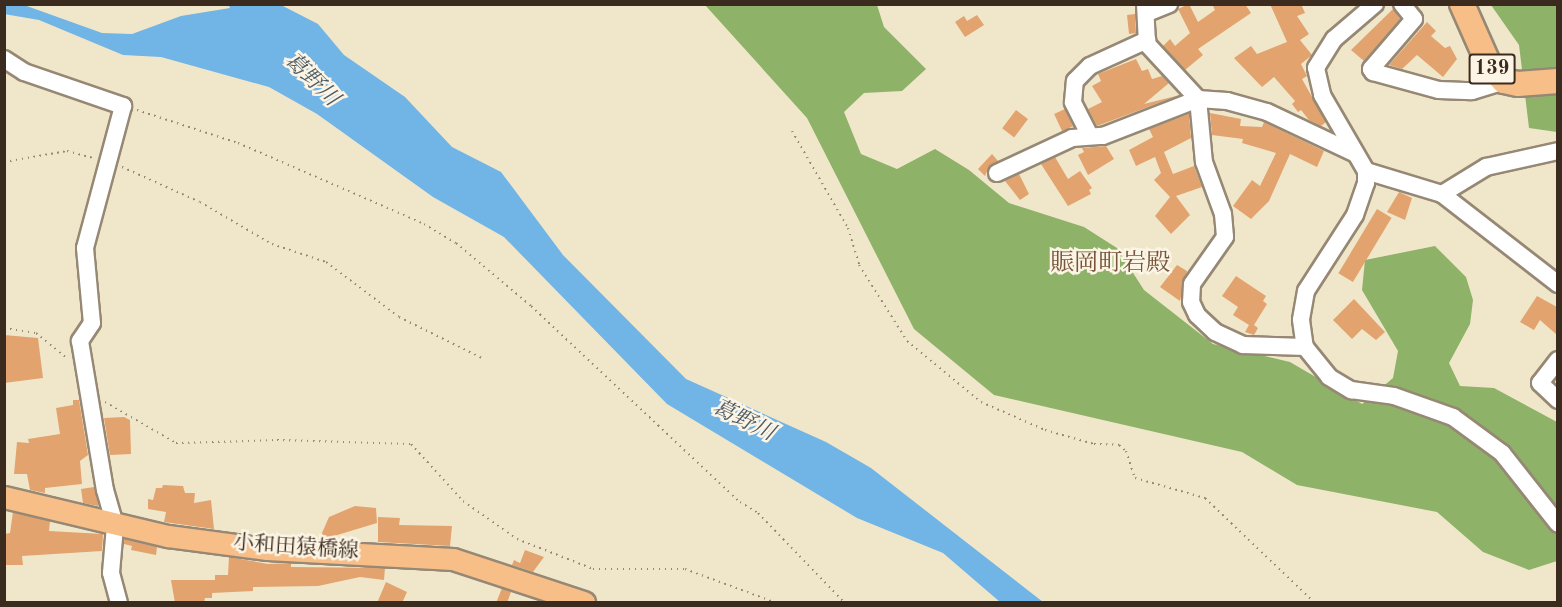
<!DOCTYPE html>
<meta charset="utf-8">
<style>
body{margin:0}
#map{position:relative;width:1562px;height:607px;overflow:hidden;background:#f0e7ca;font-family:"Old Standard TT","Noto Serif JP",serif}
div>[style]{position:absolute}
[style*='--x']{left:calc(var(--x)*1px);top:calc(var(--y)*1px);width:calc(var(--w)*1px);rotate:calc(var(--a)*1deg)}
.forest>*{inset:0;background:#8db268}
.water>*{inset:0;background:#71b4e6}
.building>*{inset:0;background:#e2a36e;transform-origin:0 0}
.path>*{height:2px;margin-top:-1px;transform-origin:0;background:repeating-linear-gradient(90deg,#968874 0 1.5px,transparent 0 6px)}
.roads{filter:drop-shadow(2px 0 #968874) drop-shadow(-2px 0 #968874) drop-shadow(0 2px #968874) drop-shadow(0 -2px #968874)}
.minor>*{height:16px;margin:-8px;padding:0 8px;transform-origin:8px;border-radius:8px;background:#fff}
.major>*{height:21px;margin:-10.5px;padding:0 10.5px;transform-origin:10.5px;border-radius:10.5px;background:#f7be88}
.highway>*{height:24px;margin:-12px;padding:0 12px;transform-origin:12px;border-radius:12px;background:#f7be88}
span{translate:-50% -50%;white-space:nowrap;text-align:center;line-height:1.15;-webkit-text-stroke:5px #fcf5e5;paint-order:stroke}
.shield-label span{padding:2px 4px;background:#fcf5e5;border:2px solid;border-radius:4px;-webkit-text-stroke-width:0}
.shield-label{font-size:20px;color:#3b2a1e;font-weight:700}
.street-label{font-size:21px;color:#3b2a1e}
.water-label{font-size:22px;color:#4e5a64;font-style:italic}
.quarter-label{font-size:24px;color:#75543a}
.frame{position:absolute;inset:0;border:6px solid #3b2a1e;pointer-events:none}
</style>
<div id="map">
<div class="forest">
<i style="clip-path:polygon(705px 5px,877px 5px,884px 27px,926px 69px,902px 91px,864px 93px,844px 112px,861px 154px,897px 169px,935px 149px,969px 170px,1009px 203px,1084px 227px,1117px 248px,1144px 290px,1213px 344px,1290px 362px,1362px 404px,1393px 378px,1398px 351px,1362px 290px,1365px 260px,1435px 246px,1466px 277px,1473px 300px,1470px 324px,1449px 363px,1460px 386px,1494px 388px,1557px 422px,1557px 561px,1529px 570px,1483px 552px,1437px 512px,1297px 485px,1242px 452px,994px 395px,914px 329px,807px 118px)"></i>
<i style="clip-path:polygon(1491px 5px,1557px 5px,1557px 132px,1529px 128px,1519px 45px)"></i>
</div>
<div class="water">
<i style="clip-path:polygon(228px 4px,281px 5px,318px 24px,344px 55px,405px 97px,452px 147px,501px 172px,563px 255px,686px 379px,826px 442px,871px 468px,1043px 602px,1000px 602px,943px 553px,857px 518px,667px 404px,504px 237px,433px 197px,317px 114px,269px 87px,161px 57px,123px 55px,39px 20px,4px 14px,5px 5px,24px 5px,102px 33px,132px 34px,181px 16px,230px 8px)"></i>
</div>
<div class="building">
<i style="clip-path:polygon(1189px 4px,1198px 22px,1215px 10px,1212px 4px,1245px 4px,1251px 13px,1198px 49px,1203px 55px,1185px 70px,1163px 46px,1170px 39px,1175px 46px,1190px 33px,1178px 9px)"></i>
<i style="clip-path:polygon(1270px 4px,1301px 4px,1305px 13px,1297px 16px,1309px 34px,1300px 40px,1312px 55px,1301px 64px,1307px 76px,1302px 79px,1326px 122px,1321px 126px,1309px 120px,1301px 110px,1298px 112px,1292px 104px,1295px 101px,1274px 77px,1262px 87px,1234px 58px,1251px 46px,1257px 54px,1287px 42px)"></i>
<i style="clip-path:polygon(1393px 9px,1400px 19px,1364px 61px,1351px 50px)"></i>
<i style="clip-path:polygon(1135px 14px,1136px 33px,1129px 34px,1127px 15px)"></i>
<i style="clip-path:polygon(977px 15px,984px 25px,965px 37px,955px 22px,964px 16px,967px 21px)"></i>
<i style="clip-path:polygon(1427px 22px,1436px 31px,1431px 36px,1445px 48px,1450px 46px,1457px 59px,1443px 77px,1417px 55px,1402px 69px,1389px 65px)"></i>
<i style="clip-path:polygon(1136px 59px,1142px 71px,1148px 69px,1152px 79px,1162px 76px,1169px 83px,1144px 104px,1180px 95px,1097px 126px,1088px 109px,1102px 102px,1092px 86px,1101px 81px,1098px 74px)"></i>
<i style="left:1065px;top:109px;width:19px;height:12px;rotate:65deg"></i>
<i style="left:1016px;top:110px;width:15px;height:23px;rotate:37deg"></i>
<i style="clip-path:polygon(1210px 113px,1241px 119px,1240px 126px,1262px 127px,1264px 122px,1324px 151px,1317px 167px,1290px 154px,1269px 201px,1251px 219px,1233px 206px,1252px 180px,1260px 186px,1276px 153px,1242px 143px,1243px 139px,1212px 135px)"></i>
<i style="clip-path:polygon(1189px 114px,1191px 138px,1164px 152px,1173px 174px,1194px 166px,1202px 187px,1176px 196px,1190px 215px,1171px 234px,1155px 216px,1170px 197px,1154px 180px,1161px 173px,1155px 157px,1136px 166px,1129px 150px,1153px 137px,1149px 129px)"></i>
<i style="clip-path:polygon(1106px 146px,1114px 159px,1088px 175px,1078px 155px,1084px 152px,1082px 148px)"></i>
<i style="clip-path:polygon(992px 154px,998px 161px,989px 167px,985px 176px,978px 169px)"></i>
<i style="clip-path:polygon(1055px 157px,1068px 179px,1080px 171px,1092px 188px,1089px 190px,1091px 194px,1068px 206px,1041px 164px)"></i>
<i style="clip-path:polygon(1019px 174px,1029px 194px,1020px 200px,1005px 181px)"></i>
<i style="clip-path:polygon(1399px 192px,1412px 198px,1405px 220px,1387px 212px)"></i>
<i style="left:1377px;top:209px;width:17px;height:75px;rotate:31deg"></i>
<i style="clip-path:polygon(1177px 265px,1187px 271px,1180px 301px,1160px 287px)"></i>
<i style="clip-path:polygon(1236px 276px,1266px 296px,1263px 301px,1267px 304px,1254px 325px,1258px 328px,1254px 335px,1245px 332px,1249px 325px,1233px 315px,1238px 307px,1222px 296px)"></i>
<i style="clip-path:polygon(1537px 296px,1557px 307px,1557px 335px,1540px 320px,1534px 330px,1520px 322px)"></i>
<i style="clip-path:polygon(1354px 299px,1385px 332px,1376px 340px,1362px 329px,1352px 339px,1333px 320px)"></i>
<i style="clip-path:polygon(4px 335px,38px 338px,43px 378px,4px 383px)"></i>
<i style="clip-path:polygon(73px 400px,79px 400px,88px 455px,80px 461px,82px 484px,45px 488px,45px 493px,30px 490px,27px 474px,14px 474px,17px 442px,29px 443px,28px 439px,60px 434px,56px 408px,73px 405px)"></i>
<i style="clip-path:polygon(124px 417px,130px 420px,131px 454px,110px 455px,104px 418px)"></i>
<i style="clip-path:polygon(163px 485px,183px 486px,185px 493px,195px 493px,194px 503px,211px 500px,214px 529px,164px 522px,166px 512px,148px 509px,148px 499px,153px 500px,156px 488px,162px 488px)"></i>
<i style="clip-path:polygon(94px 487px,98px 503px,98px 506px,83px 503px,81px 489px)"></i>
<i style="clip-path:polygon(355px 506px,376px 508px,377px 523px,324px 539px,322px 533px,329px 517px)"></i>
<i style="clip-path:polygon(13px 512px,50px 521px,49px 531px,103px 534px,102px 551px,22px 556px,23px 565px,4px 565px,4px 534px,10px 533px)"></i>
<i style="clip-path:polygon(378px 517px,400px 518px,399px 525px,452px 526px,450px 546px,378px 542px)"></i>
<i style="clip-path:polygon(124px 539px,157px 547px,156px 555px,131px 550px,132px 546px,124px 544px)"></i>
<i style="clip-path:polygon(525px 550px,544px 557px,533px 572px,512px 565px,514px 560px,520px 563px)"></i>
<i style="clip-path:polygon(229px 557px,268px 564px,291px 563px,291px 567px,385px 568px,384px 580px,360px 577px,318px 586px,253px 587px,253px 591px,212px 593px,212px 598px,205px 598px,204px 603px,175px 603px,171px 580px,215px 580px,215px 575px,228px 575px)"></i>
<i style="clip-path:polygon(386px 582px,407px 592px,402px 603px,377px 603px)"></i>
<i style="clip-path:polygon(502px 588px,511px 592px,507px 603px,496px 603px)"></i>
</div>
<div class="path">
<i style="--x:137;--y:110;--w:106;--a:18.1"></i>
<i style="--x:238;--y:143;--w:203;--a:23.5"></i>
<i style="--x:424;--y:224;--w:37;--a:31"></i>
<i style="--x:456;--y:243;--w:98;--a:40"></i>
<i style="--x:531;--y:306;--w:287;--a:43.2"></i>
<i style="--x:740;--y:502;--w:21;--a:31"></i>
<i style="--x:758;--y:513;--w:124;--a:46"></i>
<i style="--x:792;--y:131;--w:112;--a:60"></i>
<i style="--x:848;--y:228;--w:39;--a:73"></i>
<i style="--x:859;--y:265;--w:90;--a:57.7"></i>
<i style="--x:907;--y:341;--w:96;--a:39.5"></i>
<i style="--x:981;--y:402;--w:70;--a:23.6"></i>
<i style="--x:1045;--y:430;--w:51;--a:15.9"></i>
<i style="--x:1094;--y:444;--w:25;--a:2"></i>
<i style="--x:1119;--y:445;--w:9;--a:41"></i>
<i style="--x:1126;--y:451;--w:28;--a:72"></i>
<i style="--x:1135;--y:478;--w:73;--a:15.9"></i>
<i style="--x:1205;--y:498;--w:151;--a:43.7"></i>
<i style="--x:4;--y:162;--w:64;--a:-9.9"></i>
<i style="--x:67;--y:151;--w:28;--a:15"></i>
<i style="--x:122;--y:167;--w:85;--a:24.2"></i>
<i style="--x:200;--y:202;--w:83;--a:30.3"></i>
<i style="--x:272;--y:244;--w:57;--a:18.4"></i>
<i style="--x:326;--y:262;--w:91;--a:37"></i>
<i style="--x:399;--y:317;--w:95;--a:26.3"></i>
<i style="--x:4;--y:328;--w:32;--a:9"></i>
<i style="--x:36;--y:333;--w:40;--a:39"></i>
<i style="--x:105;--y:402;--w:82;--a:30"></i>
<i style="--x:176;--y:443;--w:101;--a:-1.7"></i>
<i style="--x:277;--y:440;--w:134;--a:1.7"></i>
<i style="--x:411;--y:444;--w:77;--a:47.6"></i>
<i style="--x:463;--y:501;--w:66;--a:35.1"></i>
<i style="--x:517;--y:539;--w:82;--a:21.5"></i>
<i style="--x:593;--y:569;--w:92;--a:0"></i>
<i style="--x:685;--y:569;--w:95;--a:20.3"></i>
</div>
<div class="roads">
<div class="minor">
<i style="--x:1145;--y:4;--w:40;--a:87.1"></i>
<i style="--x:1147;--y:44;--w:75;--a:47.2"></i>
<i style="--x:1198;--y:99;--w:63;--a:84.6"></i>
<i style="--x:1204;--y:162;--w:55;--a:69.9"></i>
<i style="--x:1223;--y:214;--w:23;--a:85"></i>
<i style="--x:1225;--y:237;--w:57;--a:125.1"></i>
<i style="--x:1192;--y:284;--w:18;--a:93"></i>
<i style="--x:1191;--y:302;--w:14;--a:65"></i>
<i style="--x:1197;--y:315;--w:25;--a:43"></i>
<i style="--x:1215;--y:332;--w:31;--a:25"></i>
<i style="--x:1243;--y:345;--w:62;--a:1.8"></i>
<i style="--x:1375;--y:4;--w:54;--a:139.5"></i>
<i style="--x:1334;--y:39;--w:34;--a:122"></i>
<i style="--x:1316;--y:68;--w:28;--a:77"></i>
<i style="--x:1322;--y:95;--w:88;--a:59.9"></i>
<i style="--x:1366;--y:171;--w:12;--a:90"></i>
<i style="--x:1366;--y:183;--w:34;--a:109"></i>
<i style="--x:1355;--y:215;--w:90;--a:122.8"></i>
<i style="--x:1306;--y:291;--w:29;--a:100"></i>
<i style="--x:1301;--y:320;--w:27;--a:82"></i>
<i style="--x:1305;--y:347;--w:38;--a:51"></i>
<i style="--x:1329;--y:377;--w:26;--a:31"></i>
<i style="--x:1351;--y:390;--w:43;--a:7.9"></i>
<i style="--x:1394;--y:396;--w:63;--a:19.6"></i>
<i style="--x:1453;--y:417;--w:61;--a:36.3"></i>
<i style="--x:1502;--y:453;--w:90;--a:51.7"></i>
<i style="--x:1402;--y:4;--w:19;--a:51"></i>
<i style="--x:1414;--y:19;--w:66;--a:130.7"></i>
<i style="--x:1371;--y:69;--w:4;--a:56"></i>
<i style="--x:1373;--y:72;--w:68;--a:15.3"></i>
<i style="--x:1439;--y:90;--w:33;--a:2"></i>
<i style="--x:1472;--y:91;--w:34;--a:-17"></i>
<i style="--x:1147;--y:13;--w:24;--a:-22"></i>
<i style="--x:4;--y:59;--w:24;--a:33"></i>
<i style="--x:24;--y:72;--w:105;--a:19"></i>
<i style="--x:123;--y:106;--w:147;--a:105"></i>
<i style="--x:85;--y:248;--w:75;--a:84.7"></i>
<i style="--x:92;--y:323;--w:22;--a:124"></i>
<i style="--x:80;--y:341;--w:151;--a:80.5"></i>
<i style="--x:105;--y:490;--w:37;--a:74"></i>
<i style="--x:115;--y:526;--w:47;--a:94.9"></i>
<i style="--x:111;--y:573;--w:30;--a:75"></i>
<i style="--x:1090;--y:136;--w:38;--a:-117"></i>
<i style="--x:1073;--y:102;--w:21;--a:-85"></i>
<i style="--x:1075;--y:81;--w:21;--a:-45"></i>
<i style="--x:1090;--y:66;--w:63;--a:-24.5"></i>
<i style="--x:1366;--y:171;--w:79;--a:16.8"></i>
<i style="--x:1442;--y:194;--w:147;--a:37.8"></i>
<i style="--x:997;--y:173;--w:83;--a:-25"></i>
<i style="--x:1072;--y:138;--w:31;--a:-4"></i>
<i style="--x:1103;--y:136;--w:102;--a:-21.3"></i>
<i style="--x:1198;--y:99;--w:29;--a:4"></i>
<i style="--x:1227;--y:101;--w:41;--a:15.4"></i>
<i style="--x:1267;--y:112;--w:98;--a:25.3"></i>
<i style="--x:1442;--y:194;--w:52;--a:-31.5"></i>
<i style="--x:1486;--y:167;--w:74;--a:-12.5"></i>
<i style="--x:1558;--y:360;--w:29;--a:128"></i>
<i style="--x:1540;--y:383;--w:25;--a:43"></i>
</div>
<div class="major">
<i style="--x:4;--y:497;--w:169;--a:13.4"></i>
<i style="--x:168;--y:536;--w:100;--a:7.5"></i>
<i style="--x:267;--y:549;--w:186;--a:3.1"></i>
<i style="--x:453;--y:559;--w:138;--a:18.2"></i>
</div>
<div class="highway">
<i style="--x:1462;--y:4;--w:67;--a:66.1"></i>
<i style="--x:1489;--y:65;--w:22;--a:47"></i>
<i style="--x:1504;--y:81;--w:14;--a:12"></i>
<i style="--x:1518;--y:84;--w:40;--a:-4.3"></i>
</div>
</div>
<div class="shield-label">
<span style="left:1492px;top:69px">139</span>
</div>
<div class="street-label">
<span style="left:296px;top:548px;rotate:4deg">小和田猿橋線</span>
</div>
<div class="water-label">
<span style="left:311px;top:80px;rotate:44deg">葛野川</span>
<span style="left:743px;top:421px;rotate:26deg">葛野川</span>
</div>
<div class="quarter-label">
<span style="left:1110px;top:265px">賑岡町岩殿</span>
</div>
<div class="frame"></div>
</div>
